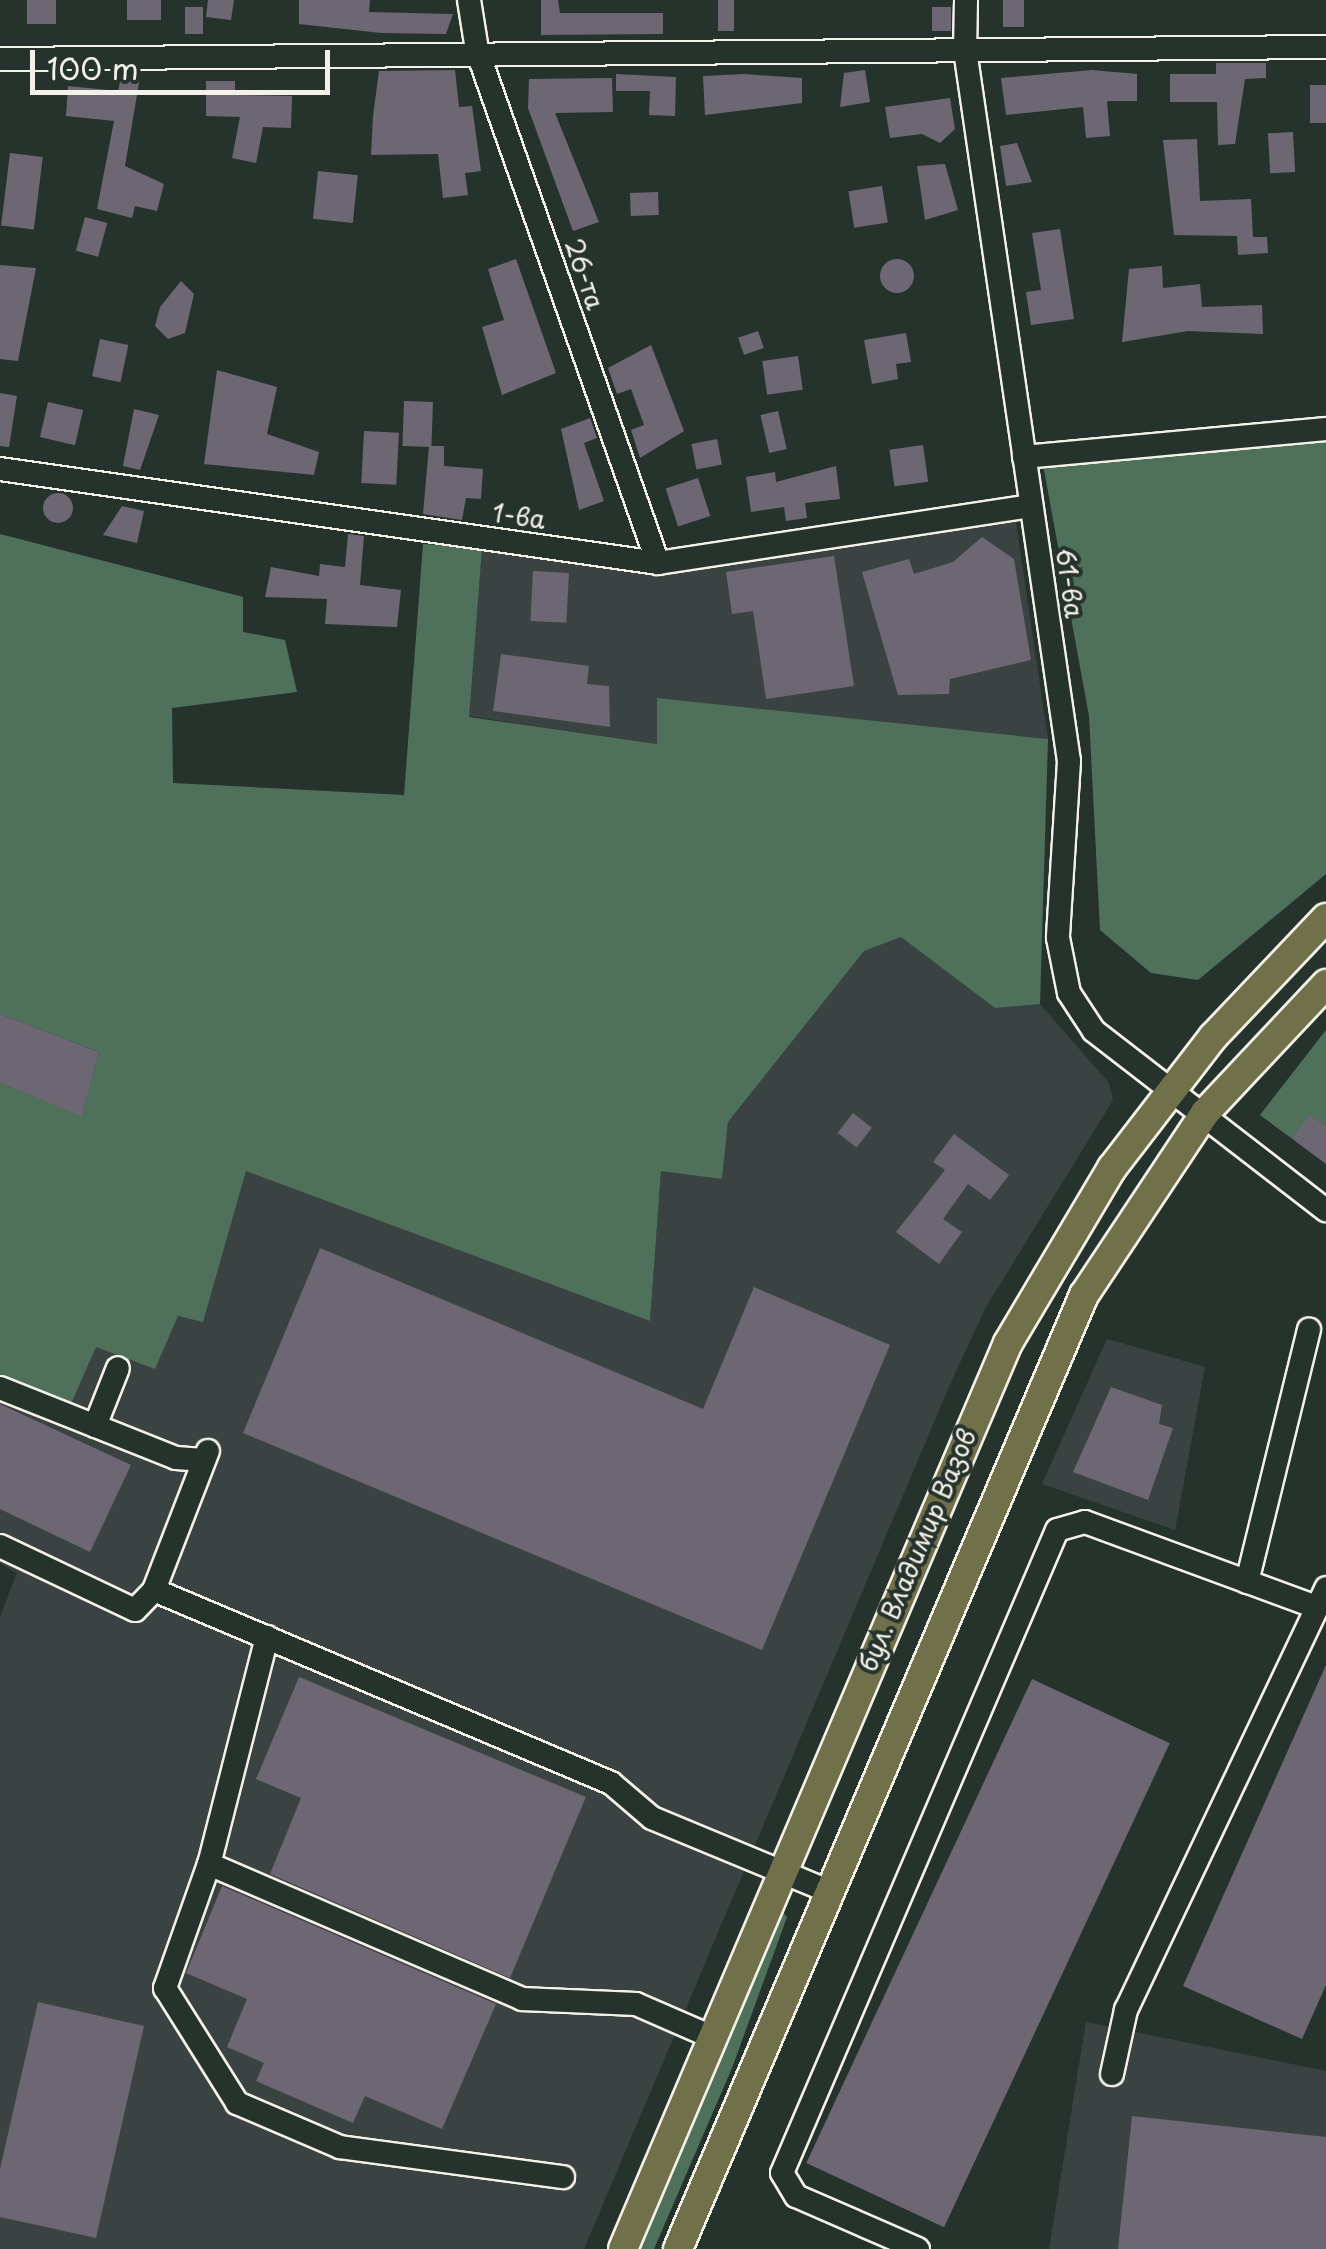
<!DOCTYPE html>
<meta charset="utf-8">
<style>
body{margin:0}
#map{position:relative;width:1326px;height:2249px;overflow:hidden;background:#26332d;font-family:"Playpen Sans",sans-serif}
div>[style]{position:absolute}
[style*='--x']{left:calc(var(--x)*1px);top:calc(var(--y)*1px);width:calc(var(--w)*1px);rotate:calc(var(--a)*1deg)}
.built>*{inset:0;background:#3b4342}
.green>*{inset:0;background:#4f715c}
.building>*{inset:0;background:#6c6772;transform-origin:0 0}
.round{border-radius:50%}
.roads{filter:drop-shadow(2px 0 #f4f1e8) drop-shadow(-2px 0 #f4f1e8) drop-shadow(0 2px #f4f1e8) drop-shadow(0 -2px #f4f1e8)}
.minor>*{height:22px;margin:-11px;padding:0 11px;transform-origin:11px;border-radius:11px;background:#26332d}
.major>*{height:28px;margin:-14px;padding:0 14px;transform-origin:14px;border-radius:14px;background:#70704a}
span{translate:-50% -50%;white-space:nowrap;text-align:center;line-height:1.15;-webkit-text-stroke:8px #26332d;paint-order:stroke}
.street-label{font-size:25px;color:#f4f1e8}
.scale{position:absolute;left:30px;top:50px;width:300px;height:45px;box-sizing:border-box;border:5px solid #f4f1e8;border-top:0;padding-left:12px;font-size:30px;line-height:35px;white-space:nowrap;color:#f4f1e8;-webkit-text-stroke:8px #26332d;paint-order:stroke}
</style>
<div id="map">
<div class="built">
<i style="clip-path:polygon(1016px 522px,1048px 739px,657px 698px,658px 744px,468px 716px,482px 548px,656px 572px)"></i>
<i style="clip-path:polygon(901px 937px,995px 1008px,1040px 1004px,1109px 1083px,1113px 1100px,986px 1307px,951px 1382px,584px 2249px,0 2249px,0 1617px,17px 1573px,0 1563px,0 1380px,96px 1346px,155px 1368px,178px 1316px,203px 1321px,246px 1170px,650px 1321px,661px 1170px,722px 1179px,728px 1122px,864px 951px)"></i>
<i style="clip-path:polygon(1107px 1339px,1205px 1367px,1175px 1530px,1042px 1484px)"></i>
<i style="clip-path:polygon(1086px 2022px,1326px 2071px,1326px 2249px,1049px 2249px)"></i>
</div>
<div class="green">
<i style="clip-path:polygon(1326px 433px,1326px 874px,1198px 980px,1151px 973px,1100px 930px,1089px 716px,1044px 470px,1048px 460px)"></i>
<i style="clip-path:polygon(0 534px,243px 597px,243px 632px,285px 640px,297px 692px,172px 708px,173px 783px,404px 795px,423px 544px,482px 548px,469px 717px,657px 744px,657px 698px,1048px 739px,1040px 1004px,995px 1008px,901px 937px,864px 951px,728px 1122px,722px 1179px,661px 1171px,650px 1321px,246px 1171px,203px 1322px,178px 1316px,155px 1369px,96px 1347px,70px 1406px,0 1380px,0 1083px,82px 1115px,99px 1052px,0 1014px)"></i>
<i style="clip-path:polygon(1326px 1030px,1326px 1125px,1309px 1117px,1291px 1138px,1260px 1115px)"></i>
<i style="clip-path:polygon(780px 1910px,787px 1917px,732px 2068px,654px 2249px,638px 2249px)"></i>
</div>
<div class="building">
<i style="left:27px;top:0;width:29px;height:24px"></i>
<i style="left:127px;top:0;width:34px;height:20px"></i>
<i style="clip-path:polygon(208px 0,234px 0,231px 20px,206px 17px)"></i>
<i style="clip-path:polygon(299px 0,370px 0,369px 12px,453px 14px,446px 34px,381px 33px,299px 24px)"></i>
<i style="clip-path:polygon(541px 0,558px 0,560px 13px,663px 13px,663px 34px,541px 35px)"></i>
<i style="left:718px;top:0;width:16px;height:31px"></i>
<i style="left:1003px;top:0;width:21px;height:27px"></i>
<i style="left:185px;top:7px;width:18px;height:27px"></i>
<i style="left:932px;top:7px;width:19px;height:24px"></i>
<i style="clip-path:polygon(1216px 63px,1266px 63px,1266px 78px,1245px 79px,1235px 144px,1218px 145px,1217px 102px,1170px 102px,1170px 74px,1216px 74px)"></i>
<i style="clip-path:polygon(455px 70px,459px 107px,472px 106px,481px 171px,465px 173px,468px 195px,443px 198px,438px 154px,371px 155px,373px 116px,379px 71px)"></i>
<i style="clip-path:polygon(865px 70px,870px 102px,840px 107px,844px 73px)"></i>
<i style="clip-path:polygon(1092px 70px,1137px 74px,1137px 101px,1107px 101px,1110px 136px,1086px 138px,1083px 107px,1006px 115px,1001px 78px)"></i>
<i style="clip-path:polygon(122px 73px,140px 77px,125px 166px,164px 184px,157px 211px,135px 206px,132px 218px,97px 209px,114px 121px,66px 116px,68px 86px,118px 91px)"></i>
<i style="clip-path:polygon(616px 74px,676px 77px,675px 116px,649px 115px,650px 91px,616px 91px)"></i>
<i style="clip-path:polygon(744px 74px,802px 78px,802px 103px,705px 115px,703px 76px)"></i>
<i style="clip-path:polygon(612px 78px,613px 112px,555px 113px,599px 222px,573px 231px,528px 108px,529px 79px)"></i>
<i style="clip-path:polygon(206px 81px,235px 81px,235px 95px,292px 96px,291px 128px,263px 127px,256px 163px,232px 158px,240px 117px,206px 116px)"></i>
<i style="left:1310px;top:85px;width:16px;height:38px"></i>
<i style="clip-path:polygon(950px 98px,955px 129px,940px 143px,922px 134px,890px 138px,885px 107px)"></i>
<i style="left:1293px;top:132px;width:40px;height:25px;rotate:87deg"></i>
<i style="clip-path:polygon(1197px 139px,1200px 201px,1251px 199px,1253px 237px,1267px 237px,1268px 253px,1238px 255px,1237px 236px,1174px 235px,1163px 140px)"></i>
<i style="clip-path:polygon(1017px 143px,1032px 182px,1006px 186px,1000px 146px)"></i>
<i style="left:10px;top:153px;width:33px;height:73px;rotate:7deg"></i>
<i style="clip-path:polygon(945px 164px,958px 210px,925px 220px,917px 166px)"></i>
<i style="left:318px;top:171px;width:40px;height:48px;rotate:6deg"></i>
<i style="left:882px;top:186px;width:37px;height:34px;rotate:81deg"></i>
<i style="left:658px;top:192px;width:23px;height:28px;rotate:88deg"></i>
<i style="left:85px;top:217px;width:23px;height:35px;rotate:15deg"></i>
<i style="clip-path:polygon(1060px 229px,1074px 319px,1031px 325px,1026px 292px,1041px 290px,1032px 233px)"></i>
<i class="round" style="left:880px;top:259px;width:34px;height:34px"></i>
<i style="clip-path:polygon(516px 259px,556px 373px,502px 395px,482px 327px,504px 320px,488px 269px)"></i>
<i style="clip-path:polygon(0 265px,36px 268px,18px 361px,0 359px)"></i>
<i style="clip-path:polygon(1162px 266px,1163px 288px,1200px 284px,1202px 307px,1262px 305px,1263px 334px,1188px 331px,1122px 342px,1129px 269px)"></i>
<i style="clip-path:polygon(181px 281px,194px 294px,185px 333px,168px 339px,155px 326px,160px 307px)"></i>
<i style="left:758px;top:331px;width:18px;height:21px;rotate:71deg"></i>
<i style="clip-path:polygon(906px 333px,911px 362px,896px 364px,898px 379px,872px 384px,864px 340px)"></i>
<i style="left:100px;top:339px;width:29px;height:38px;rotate:12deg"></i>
<i style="clip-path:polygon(651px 345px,684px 431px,640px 458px,631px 430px,644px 425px,631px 389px,617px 394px,608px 368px)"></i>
<i style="left:798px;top:356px;width:34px;height:36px;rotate:82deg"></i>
<i style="clip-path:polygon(217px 370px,277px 387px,267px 434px,319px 452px,314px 475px,204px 464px)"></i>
<i style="clip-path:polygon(0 393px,17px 396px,9px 447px,0 446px)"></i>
<i style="left:404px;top:401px;width:29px;height:45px;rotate:2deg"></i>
<i style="left:48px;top:402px;width:36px;height:36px;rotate:13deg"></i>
<i style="clip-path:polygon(134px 409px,159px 415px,140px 470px,123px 466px)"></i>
<i style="left:778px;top:411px;width:39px;height:18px;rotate:77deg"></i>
<i style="clip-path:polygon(590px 418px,597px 438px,584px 443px,604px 501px,579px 510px,561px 429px)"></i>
<i style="left:364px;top:431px;width:35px;height:52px;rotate:3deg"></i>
<i style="left:717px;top:439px;width:26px;height:26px;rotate:79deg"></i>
<i style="left:923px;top:445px;width:37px;height:34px;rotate:82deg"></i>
<i style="clip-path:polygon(429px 446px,444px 446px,444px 466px,483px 469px,481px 499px,466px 498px,462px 520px,423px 514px)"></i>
<i style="clip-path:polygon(836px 466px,840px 499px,805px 503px,807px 518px,786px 521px,784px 507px,751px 512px,746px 477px,775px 472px,776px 482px)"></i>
<i style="left:698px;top:478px;width:40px;height:34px;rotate:72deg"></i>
<i class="round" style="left:43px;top:493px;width:30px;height:30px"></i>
<i style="clip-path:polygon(122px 506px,144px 511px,137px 543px,103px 535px)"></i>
<i style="clip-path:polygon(348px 534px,364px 536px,360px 585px,401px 590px,397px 627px,325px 624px,327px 599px,265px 597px,271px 567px,319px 576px,320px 564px,345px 567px)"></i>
<i style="clip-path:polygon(982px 537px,1014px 559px,1031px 660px,950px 679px,949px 694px,898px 695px,862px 572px,909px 559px,914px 574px,953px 562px)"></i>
<i style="clip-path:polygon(834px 556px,854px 686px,766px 699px,753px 611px,732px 614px,726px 572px)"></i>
<i style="left:533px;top:571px;width:36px;height:50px;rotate:3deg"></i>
<i style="clip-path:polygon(501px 654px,589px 666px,587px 684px,609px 686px,610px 727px,493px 711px)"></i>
<i style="clip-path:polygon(0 1014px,99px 1052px,82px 1116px,0 1083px)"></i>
<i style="left:853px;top:1113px;width:24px;height:25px;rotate:38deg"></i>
<i style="clip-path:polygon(1309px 1116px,1326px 1125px,1326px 1164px,1291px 1138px)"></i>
<i style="clip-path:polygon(954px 1134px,1009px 1175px,990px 1200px,968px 1184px,943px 1219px,962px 1232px,939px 1264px,896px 1232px,945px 1170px,933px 1162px)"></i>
<i style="clip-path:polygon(320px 1248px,703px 1409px,754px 1287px,890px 1345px,762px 1650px,243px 1433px)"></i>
<i style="clip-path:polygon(1111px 1387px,1162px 1405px,1159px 1424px,1173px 1428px,1148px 1500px,1073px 1472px)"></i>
<i style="clip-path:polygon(0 1404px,131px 1465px,90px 1552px,0 1509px)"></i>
<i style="clip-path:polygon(1326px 1665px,1326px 1985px,1302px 2039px,1183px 1986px)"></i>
<i style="clip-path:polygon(299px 1677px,586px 1797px,510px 1978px,270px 1874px,301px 1798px,256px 1779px)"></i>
<i style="left:1032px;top:1679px;width:152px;height:534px;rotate:25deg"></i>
<i style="clip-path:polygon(222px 1886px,496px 2004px,442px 2129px,365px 2096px,353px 2123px,256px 2081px,264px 2063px,227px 2047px,247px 1999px,186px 1973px)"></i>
<i style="clip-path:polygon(38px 2002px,144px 2026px,96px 2238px,0 2217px,0 2169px)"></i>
<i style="clip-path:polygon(1132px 2116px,1326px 2137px,1326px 2249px,1118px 2249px)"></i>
</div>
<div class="roads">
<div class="minor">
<i style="--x:469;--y:0;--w:51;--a:80.9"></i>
<i style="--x:477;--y:50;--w:544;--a:70.57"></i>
<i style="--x:966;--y:0;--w:50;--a:91.1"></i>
<i style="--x:965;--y:50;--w:719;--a:81.68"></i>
<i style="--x:1069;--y:761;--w:177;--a:93.6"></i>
<i style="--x:1058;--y:938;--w:56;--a:78.7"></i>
<i style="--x:1069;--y:993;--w:45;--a:56.7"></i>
<i style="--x:1094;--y:1031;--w:293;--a:37.7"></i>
<i style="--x:0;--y:59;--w:1326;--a:-0.52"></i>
<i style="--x:1024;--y:457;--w:303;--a:-5.3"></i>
<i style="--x:0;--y:469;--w:665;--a:8.13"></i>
<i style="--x:658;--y:563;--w:377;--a:-8.7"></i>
<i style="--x:0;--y:1388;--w:189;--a:21.7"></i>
<i style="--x:176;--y:1458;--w:28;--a:4"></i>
<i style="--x:95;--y:1426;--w:62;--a:-68.4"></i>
<i style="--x:0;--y:1546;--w:149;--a:25.4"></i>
<i style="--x:135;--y:1610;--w:28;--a:-46"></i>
<i style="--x:154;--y:1590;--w:149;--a:-68.8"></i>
<i style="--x:1247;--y:1582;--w:260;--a:-76.2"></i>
<i style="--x:154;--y:1590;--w:496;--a:22.9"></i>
<i style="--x:611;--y:1783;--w:54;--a:40.5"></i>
<i style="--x:652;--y:1818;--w:191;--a:22.5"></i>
<i style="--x:267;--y:1637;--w:234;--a:104.3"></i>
<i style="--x:209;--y:1864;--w:132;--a:109.5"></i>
<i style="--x:165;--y:1988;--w:136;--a:57.9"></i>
<i style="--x:237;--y:2103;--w:112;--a:23.1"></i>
<i style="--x:340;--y:2147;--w:225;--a:7.7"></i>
<i style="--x:209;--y:1864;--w:341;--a:23.3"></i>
<i style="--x:522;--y:1999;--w:114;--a:2.5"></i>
<i style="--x:636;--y:2004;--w:83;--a:23.5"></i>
<i style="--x:1112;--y:2074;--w:66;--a:-77.7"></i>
<i style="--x:1126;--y:2010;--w:467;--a:-64.6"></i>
<i style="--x:918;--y:2249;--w:133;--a:-156.5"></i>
<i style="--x:796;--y:2196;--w:27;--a:-121"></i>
<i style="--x:782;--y:2173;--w:699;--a:-66.84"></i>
<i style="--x:1057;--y:1530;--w:29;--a:-16"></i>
<i style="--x:1085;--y:1522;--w:246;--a:20.2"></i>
</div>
<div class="major">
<i style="--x:623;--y:2249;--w:984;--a:-66.98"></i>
<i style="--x:1008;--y:1343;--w:204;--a:-59.3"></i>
<i style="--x:1112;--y:1168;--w:165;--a:-52.4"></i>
<i style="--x:1213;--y:1037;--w:164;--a:-46.5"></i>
<i style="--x:678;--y:2249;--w:1037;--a:-66.95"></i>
<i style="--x:1084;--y:1295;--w:219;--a:-56.4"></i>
<i style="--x:1205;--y:1113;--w:177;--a:-46.8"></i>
</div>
</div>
<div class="street-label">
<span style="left:585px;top:274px;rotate:71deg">26-та</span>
<span style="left:519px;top:516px;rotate:8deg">1-ва</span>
<span style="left:1070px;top:583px;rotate:82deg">61-ва</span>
<span style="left:917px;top:1550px;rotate:-67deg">бул. Владимир Вазов</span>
</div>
<div class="scale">100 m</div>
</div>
